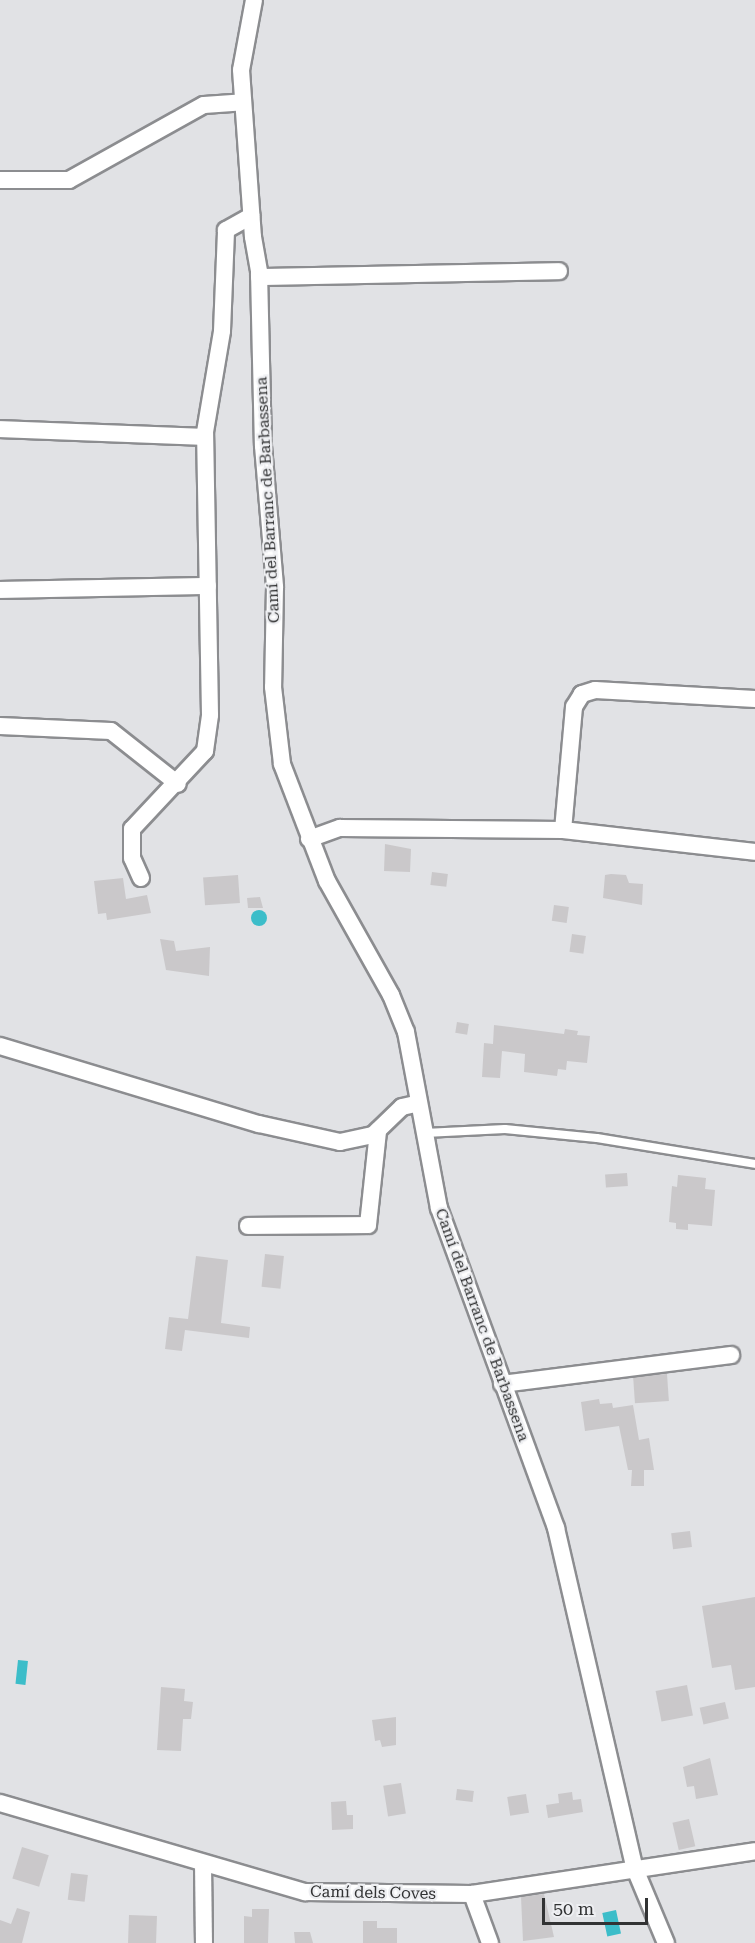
<!DOCTYPE html>
<meta charset="utf-8">
<style>
body{margin:0}
#map{position:relative;width:755px;height:1943px;overflow:hidden;background:#e1e2e5;font-family:"Roboto Serif",serif}
div>[style]{position:absolute}
[style*='--x']{left:calc(var(--x)*1px);top:calc(var(--y)*1px);width:calc(var(--w)*1px);rotate:calc(var(--a)*1deg)}
.water>*{inset:0;background:#3cbdc9;transform-origin:0 0}
.round{border-radius:50%}
.building>*{inset:0;background:#cac8ca;transform-origin:0 0}
.roads{filter:drop-shadow(2px 0 #8c8d90) drop-shadow(-2px 0 #8c8d90) drop-shadow(0 2px #8c8d90) drop-shadow(0 -2px #8c8d90)}
.lane>*{height:8px;margin:-4px;padding:0 4px;transform-origin:4px;border-radius:4px;background:#fff}
.street>*{height:16px;margin:-8px;padding:0 8px;transform-origin:8px;border-radius:8px;background:#fff}
span{translate:-50% -50%;white-space:nowrap;text-align:center;line-height:1.15;-webkit-text-stroke:4.5px #eeeff2;paint-order:stroke}
.street-label{font-size:16px;color:#323334}
.scale{position:absolute;left:542px;top:1898px;width:106px;height:27px;box-sizing:border-box;border:3px solid #323334;border-top:0;padding-left:8px;font-size:18px;line-height:21px;white-space:nowrap;color:#323334;-webkit-text-stroke:4px #eeeff2;paint-order:stroke}
</style>
<div id="map">
<div class="water">
<i class="round" style="left:251px;top:910px;width:16px;height:16px"></i>
<i style="left:18px;top:1660px;width:10px;height:24px;rotate:6deg"></i>
<i style="left:616px;top:1910px;width:24px;height:14px;rotate:78deg"></i>
</div>
<div class="building">
<i style="clip-path:polygon(385px 844px,411px 849px,410px 872px,384px 871px)"></i>
<i style="left:432px;top:872px;width:16px;height:13px;rotate:7deg"></i>
<i style="clip-path:polygon(611px 874px,626px 875px,629px 883px,643px 884px,642px 905px,603px 898px,605px 875px)"></i>
<i style="left:238px;top:875px;width:28px;height:35px;rotate:86deg"></i>
<i style="clip-path:polygon(123px 878px,126px 899px,147px 895px,151px 913px,107px 920px,106px 913px,98px 914px,94px 881px)"></i>
<i style="clip-path:polygon(260px 897px,263px 908px,248px 908px,247px 898px)"></i>
<i style="left:554px;top:905px;width:15px;height:16px;rotate:8deg"></i>
<i style="left:572px;top:934px;width:14px;height:18px;rotate:8deg"></i>
<i style="clip-path:polygon(160px 939px,174px 941px,176px 951px,210px 947px,209px 976px,166px 970px)"></i>
<i style="left:457px;top:1022px;width:12px;height:11px;rotate:9deg"></i>
<i style="clip-path:polygon(494px 1025px,564px 1034px,565px 1029px,578px 1031px,577px 1035px,590px 1036px,587px 1063px,567px 1061px,566px 1070px,558px 1069px,557px 1076px,524px 1072px,525px 1054px,502px 1051px,500px 1078px,482px 1077px,484px 1043px,493px 1044px)"></i>
<i style="left:627px;top:1173px;width:13px;height:22px;rotate:86deg"></i>
<i style="clip-path:polygon(678px 1175px,706px 1178px,705px 1189px,715px 1190px,712px 1226px,688px 1224px,688px 1230px,676px 1229px,676px 1223px,669px 1222px,672px 1186px,677px 1187px)"></i>
<i style="left:265px;top:1254px;width:19px;height:33px;rotate:6deg"></i>
<i style="clip-path:polygon(196px 1256px,228px 1260px,221px 1323px,250px 1327px,249px 1338px,185px 1330px,182px 1351px,165px 1349px,169px 1317px,188px 1319px)"></i>
<i style="left:667px;top:1374px;width:27px;height:34px;rotate:86deg"></i>
<i style="clip-path:polygon(599px 1399px,600px 1404px,612px 1403px,613px 1408px,633px 1405px,639px 1440px,649px 1438px,654px 1470px,644px 1470px,644px 1486px,631px 1486px,632px 1470px,628px 1470px,619px 1426px,585px 1431px,581px 1402px)"></i>
<i style="left:690px;top:1531px;width:16px;height:19px;rotate:83deg"></i>
<i style="clip-path:polygon(755px 1597px,755px 1687px,735px 1690px,731px 1665px,712px 1668px,702px 1606px)"></i>
<i style="left:687px;top:1685px;width:31px;height:32px;rotate:79deg"></i>
<i style="clip-path:polygon(161px 1687px,185px 1689px,184px 1701px,193px 1702px,191px 1719px,183px 1719px,181px 1751px,157px 1750px)"></i>
<i style="left:725px;top:1702px;width:17px;height:26px;rotate:77deg"></i>
<i style="clip-path:polygon(396px 1717px,396px 1745px,382px 1747px,380px 1740px,375px 1741px,372px 1720px)"></i>
<i style="clip-path:polygon(710px 1758px,718px 1795px,696px 1799px,694px 1786px,687px 1787px,683px 1767px)"></i>
<i style="left:401px;top:1783px;width:31px;height:18px;rotate:81deg"></i>
<i style="left:457px;top:1789px;width:17px;height:11px;rotate:7deg"></i>
<i style="clip-path:polygon(572px 1792px,573px 1800px,581px 1799px,583px 1812px,548px 1818px,546px 1805px,559px 1803px,558px 1794px)"></i>
<i style="left:526px;top:1794px;width:19px;height:19px;rotate:81deg"></i>
<i style="clip-path:polygon(346px 1801px,347px 1815px,353px 1815px,353px 1829px,332px 1830px,331px 1802px)"></i>
<i style="left:689px;top:1819px;width:28px;height:17px;rotate:77deg"></i>
<i style="left:22px;top:1847px;width:28px;height:33px;rotate:17deg"></i>
<i style="left:71px;top:1873px;width:17px;height:27px;rotate:7deg"></i>
<i style="clip-path:polygon(544px 1894px,554px 1937px,523px 1941px,521px 1897px)"></i>
<i style="clip-path:polygon(17px 1908px,30px 1912px,22px 1943px,0 1943px,0 1920px,11px 1924px)"></i>
<i style="clip-path:polygon(252px 1909px,269px 1909px,268px 1943px,244px 1943px,244px 1916px,252px 1917px)"></i>
<i style="left:129px;top:1915px;width:28px;height:28px;rotate:2deg"></i>
<i style="clip-path:polygon(363px 1921px,377px 1921px,377px 1928px,397px 1928px,397px 1943px,363px 1943px)"></i>
<i style="clip-path:polygon(294px 1932px,310px 1932px,313px 1943px,295px 1943px)"></i>
</div>
<div class="roads">
<div class="lane">
<i style="--x:425;--y:1133;--w:80;--a:-2.9"></i>
<i style="--x:505;--y:1129;--w:92;--a:5.6"></i>
<i style="--x:597;--y:1138;--w:160;--a:9.3"></i>
</div>
<div class="street">
<i style="--x:254;--y:0;--w:71;--a:100.5"></i>
<i style="--x:241;--y:70;--w:167;--a:85.9"></i>
<i style="--x:253;--y:237;--w:36;--a:80"></i>
<i style="--x:259;--y:272;--w:174;--a:88.7"></i>
<i style="--x:263;--y:446;--w:142;--a:85.1"></i>
<i style="--x:275;--y:587;--w:100;--a:91.1"></i>
<i style="--x:273;--y:687;--w:78;--a:83.3"></i>
<i style="--x:282;--y:764;--w:125;--a:69"></i>
<i style="--x:327;--y:881;--w:131;--a:60.7"></i>
<i style="--x:391;--y:995;--w:40;--a:68"></i>
<i style="--x:406;--y:1032;--w:179;--a:79.4"></i>
<i style="--x:439;--y:1208;--w:341;--a:69.9"></i>
<i style="--x:556;--y:1528;--w:350;--a:77"></i>
<i style="--x:635;--y:1869;--w:80;--a:67.3"></i>
<i style="--x:0;--y:180;--w:69;--a:0"></i>
<i style="--x:69;--y:180;--w:154;--a:-29.1"></i>
<i style="--x:204;--y:105;--w:39;--a:-4"></i>
<i style="--x:259;--y:277;--w:300;--a:-1.1"></i>
<i style="--x:0;--y:429;--w:205;--a:2.2"></i>
<i style="--x:0;--y:590;--w:208;--a:-1.1"></i>
<i style="--x:755;--y:699;--w:160;--a:-176.8"></i>
<i style="--x:595;--y:690;--w:14;--a:163"></i>
<i style="--x:582;--y:694;--w:15;--a:122"></i>
<i style="--x:574;--y:707;--w:123;--a:95.1"></i>
<i style="--x:563;--y:830;--w:193;--a:6.5"></i>
<i style="--x:0;--y:726;--w:111;--a:2.6"></i>
<i style="--x:111;--y:731;--w:85;--a:38.3"></i>
<i style="--x:309;--y:839;--w:33;--a:-20"></i>
<i style="--x:340;--y:828;--w:223;--a:0.5"></i>
<i style="--x:141;--y:878;--w:22;--a:-114"></i>
<i style="--x:132;--y:858;--w:29;--a:-90"></i>
<i style="--x:132;--y:829;--w:107;--a:-46.9"></i>
<i style="--x:205;--y:751;--w:36;--a:-82"></i>
<i style="--x:210;--y:715;--w:283;--a:-91"></i>
<i style="--x:205;--y:432;--w:102;--a:-80.4"></i>
<i style="--x:222;--y:331;--w:101;--a:-87.7"></i>
<i style="--x:226;--y:230;--w:29;--a:-29"></i>
<i style="--x:0;--y:1046;--w:270;--a:16.8"></i>
<i style="--x:259;--y:1124;--w:83;--a:12.5"></i>
<i style="--x:340;--y:1142;--w:34;--a:-12"></i>
<i style="--x:373;--y:1135;--w:40;--a:-44"></i>
<i style="--x:402;--y:1107;--w:17;--a:-13"></i>
<i style="--x:248;--y:1226;--w:120;--a:-0.5"></i>
<i style="--x:368;--y:1225;--w:95;--a:-83.9"></i>
<i style="--x:502;--y:1384;--w:231;--a:-7.2"></i>
<i style="--x:0;--y:1803;--w:318;--a:16.3"></i>
<i style="--x:305;--y:1892;--w:167;--a:0.7"></i>
<i style="--x:472;--y:1894;--w:286;--a:-8.6"></i>
<i style="--x:203;--y:1863;--w:80;--a:89.3"></i>
<i style="--x:472;--y:1894;--w:52;--a:69.8"></i>
</div>
</div>
<div class="street-label">
<span style="left:268px;top:500px;rotate:-93deg">Camí del Barranc de Barbassena</span>
<span style="left:482px;top:1325px;rotate:70deg">Camí del Barranc de Barbassena</span>
<span style="left:373px;top:1893px;rotate:1deg">Camí dels Coves</span>
</div>
<div class="scale">50 m</div>
</div>
